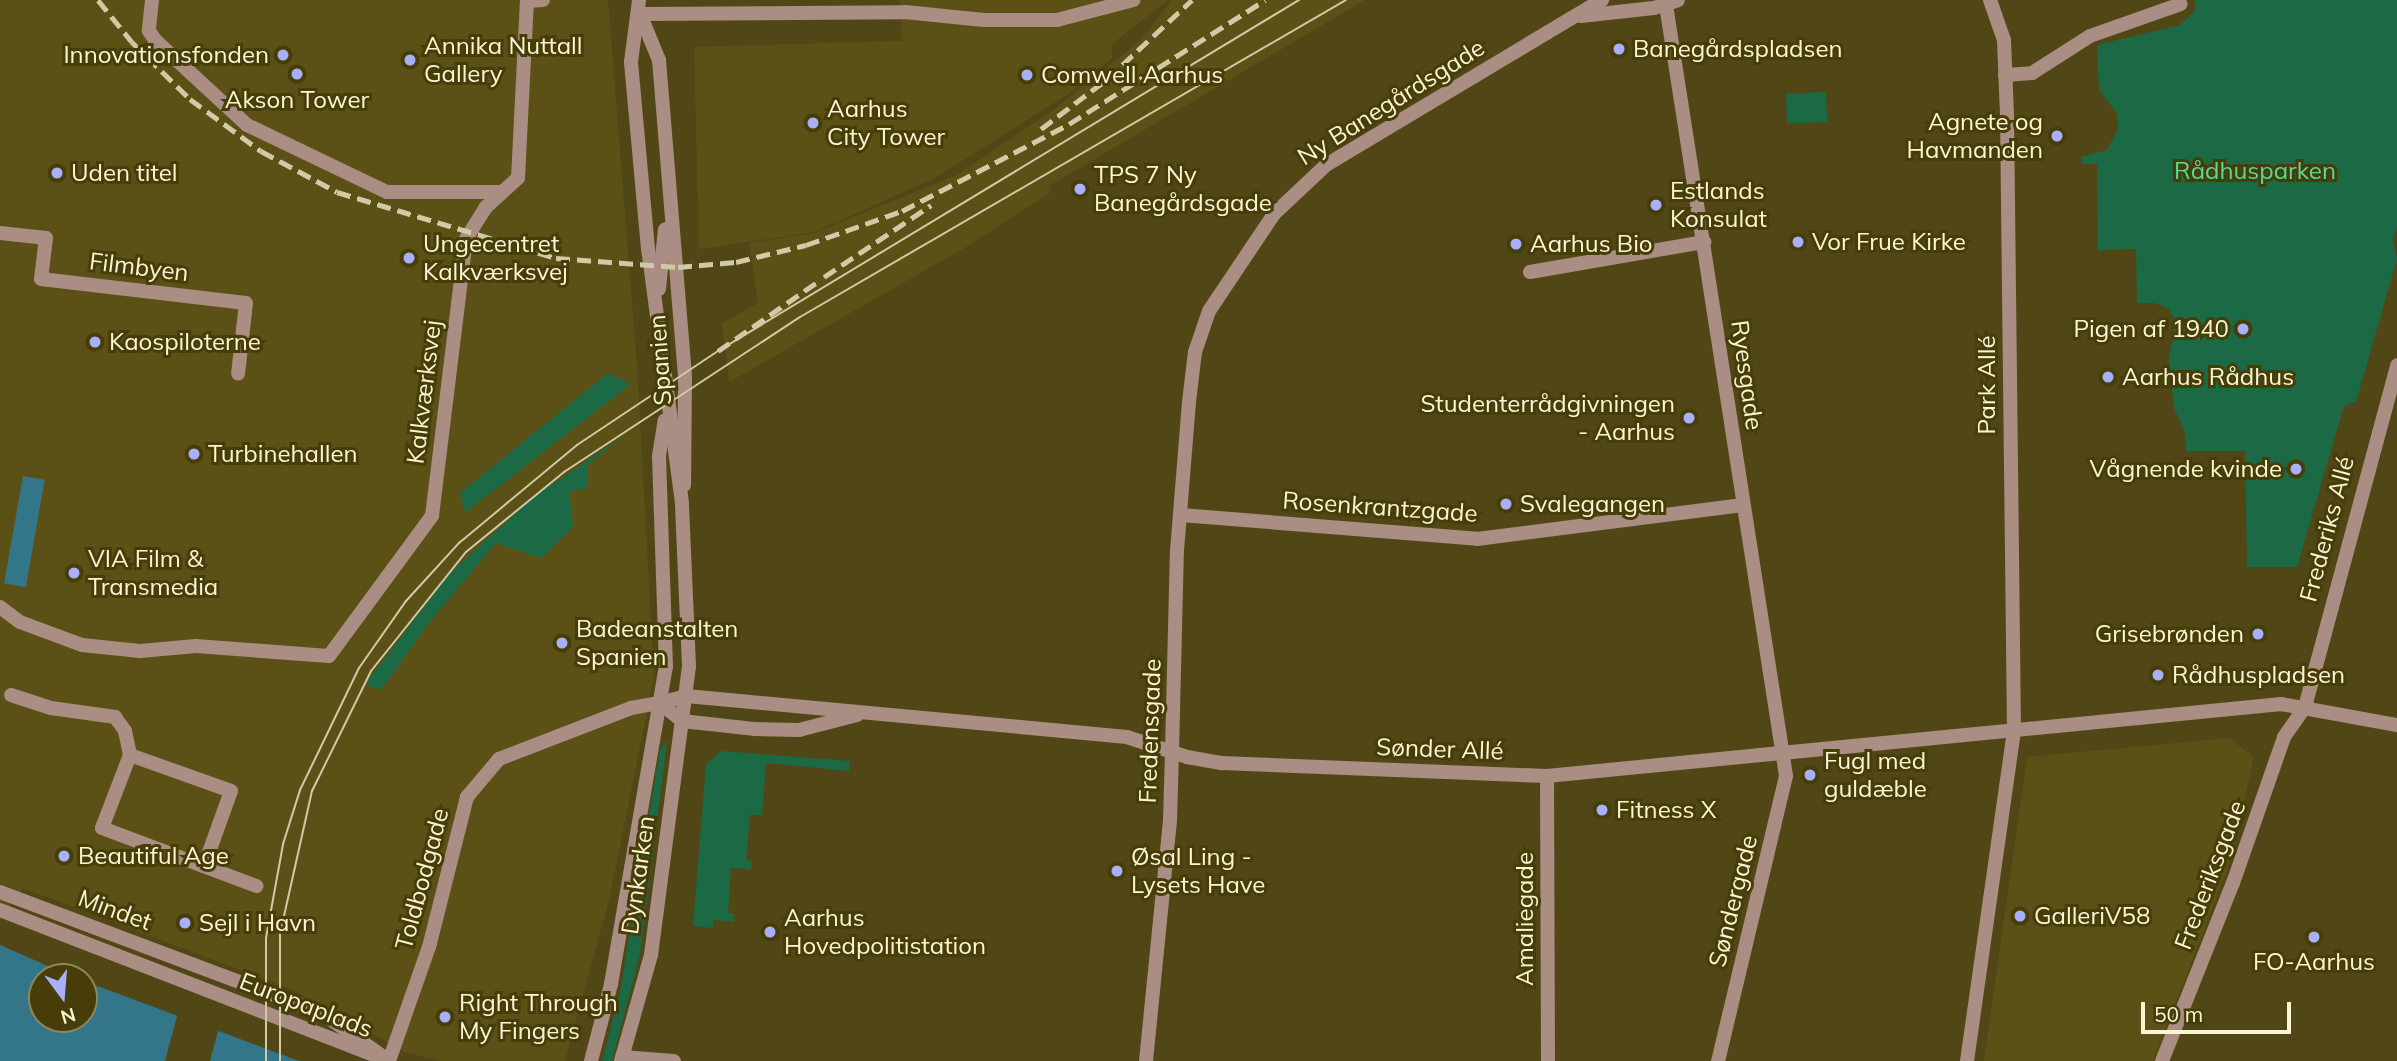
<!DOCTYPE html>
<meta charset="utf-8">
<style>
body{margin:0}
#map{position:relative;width:2397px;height:1061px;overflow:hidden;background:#514716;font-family:Mulish,sans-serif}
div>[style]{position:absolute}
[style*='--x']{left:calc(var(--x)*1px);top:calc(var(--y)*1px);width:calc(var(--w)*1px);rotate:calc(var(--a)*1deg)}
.built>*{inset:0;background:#5b5117}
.green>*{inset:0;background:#1c6945;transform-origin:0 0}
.water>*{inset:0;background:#347689;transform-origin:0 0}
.pier>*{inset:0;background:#514716}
.pedestrian>*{height:14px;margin:-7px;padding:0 7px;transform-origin:7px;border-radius:7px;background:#aa8d83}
.minor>*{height:14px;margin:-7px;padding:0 7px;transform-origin:7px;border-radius:7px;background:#aa8d83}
.tertiary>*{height:14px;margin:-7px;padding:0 7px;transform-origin:7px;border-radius:7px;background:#aa8d83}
.tram>*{height:2px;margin:-1px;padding:0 1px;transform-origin:1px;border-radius:1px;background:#d1caa6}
.rail>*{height:5px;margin-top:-2.5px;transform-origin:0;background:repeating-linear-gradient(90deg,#d1caa6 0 14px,transparent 0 21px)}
.dots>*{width:19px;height:19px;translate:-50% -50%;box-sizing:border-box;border:4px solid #463d08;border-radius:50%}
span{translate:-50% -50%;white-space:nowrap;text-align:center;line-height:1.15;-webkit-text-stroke:6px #463d08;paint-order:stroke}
.poi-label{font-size:24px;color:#fbf5d5}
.left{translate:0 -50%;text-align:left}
.right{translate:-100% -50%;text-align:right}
.street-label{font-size:24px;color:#fbf5d5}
.park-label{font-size:24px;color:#55db99}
.north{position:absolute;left:28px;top:963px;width:70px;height:70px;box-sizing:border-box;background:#463d08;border:2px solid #8e875a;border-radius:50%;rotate:164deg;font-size:19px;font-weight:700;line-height:28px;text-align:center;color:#fbf5d5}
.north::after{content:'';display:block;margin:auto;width:24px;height:32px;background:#a8b0fc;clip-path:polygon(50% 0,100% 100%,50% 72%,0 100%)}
.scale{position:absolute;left:2141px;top:1002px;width:150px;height:32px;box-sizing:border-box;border:4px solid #fbf5d5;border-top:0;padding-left:9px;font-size:21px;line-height:24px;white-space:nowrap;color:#fbf5d5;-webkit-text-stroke:5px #463d08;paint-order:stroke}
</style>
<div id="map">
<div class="built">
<i style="clip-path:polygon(0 0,608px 0,637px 366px,654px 677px,610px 896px,565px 1061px,441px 1061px,405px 1052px,294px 990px,23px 888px,0 920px)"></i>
<i style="clip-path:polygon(900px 0,1168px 0,1112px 44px,1112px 58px,1070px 93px,933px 179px,814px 232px,699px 249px,694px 47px,902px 41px)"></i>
<i style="clip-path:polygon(1172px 0,1365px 0,1049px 186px,1050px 193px,966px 247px,729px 382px,722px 323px,758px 303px,749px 243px,814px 233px,957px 175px,1053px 110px,1140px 41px)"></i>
<i style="clip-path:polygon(2229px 738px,2254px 757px,2230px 863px,2153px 1061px,1984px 1061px,2027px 757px)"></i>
</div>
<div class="green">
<i style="clip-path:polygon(2195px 0,2397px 0,2397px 227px,2393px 240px,2397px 259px,2356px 402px,2344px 406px,2297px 567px,2247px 567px,2245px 451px,2186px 451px,2185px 432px,2174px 408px,2169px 359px,2175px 321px,2169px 309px,2155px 303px,2137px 303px,2136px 249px,2098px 250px,2097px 164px,2081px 164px,2081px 157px,2107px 150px,2118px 129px,2117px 113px,2099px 90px,2097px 45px,2180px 25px,2195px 11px)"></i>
<i style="left:1826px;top:92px;width:30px;height:40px;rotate:88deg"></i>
<i style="clip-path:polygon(608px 373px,631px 384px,465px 513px,460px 493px)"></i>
<i style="clip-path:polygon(625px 435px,588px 465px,588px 488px,569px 491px,573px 527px,541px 558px,496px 543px,432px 619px,381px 690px,365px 684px,451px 572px,532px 498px)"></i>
<i style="clip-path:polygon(667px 742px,640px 954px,612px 1061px,602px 1061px,620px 992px,660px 749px)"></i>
<i style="clip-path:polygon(721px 751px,850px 761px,849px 771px,766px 763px,762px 815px,750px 815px,746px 860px,752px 861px,751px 869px,731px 868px,728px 913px,734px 914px,734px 922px,714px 920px,713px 928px,693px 926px,706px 764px)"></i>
</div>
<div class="water">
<i style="left:23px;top:476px;width:22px;height:109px;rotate:10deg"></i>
<i style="clip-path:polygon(0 945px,73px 977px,42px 977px,42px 1019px,84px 1019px,84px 981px,299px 1061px,0 1061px)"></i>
</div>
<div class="pier">
<i style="clip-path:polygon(178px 1012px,219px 1027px,210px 1061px,165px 1061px)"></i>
</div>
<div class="pedestrian">
<i style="--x:1666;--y:5;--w:780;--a:81.15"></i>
<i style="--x:1786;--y:776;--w:293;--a:103.4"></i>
<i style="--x:1530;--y:272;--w:177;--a:-9.8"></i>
</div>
<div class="minor">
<i style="--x:152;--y:0;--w:31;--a:96"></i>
<i style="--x:149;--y:31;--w:11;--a:56"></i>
<i style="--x:155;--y:40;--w:125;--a:42.7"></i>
<i style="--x:247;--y:125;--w:155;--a:25.6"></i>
<i style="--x:387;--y:192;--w:115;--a:0"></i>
<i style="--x:528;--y:1;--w:15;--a:-4"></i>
<i style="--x:2005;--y:75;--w:27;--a:-4"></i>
<i style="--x:2032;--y:73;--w:69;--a:-32.5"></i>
<i style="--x:2090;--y:36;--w:96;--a:-19.4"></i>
<i style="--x:0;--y:233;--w:46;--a:6.2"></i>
<i style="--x:46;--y:238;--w:41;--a:97"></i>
<i style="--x:41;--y:279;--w:206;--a:6.7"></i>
<i style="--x:246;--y:303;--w:71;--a:96.4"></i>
<i style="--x:1181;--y:515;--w:297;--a:4.6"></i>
<i style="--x:1477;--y:539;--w:268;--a:-7.3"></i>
<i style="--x:0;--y:607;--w:25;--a:37"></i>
<i style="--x:20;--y:622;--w:66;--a:20.4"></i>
<i style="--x:82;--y:645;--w:58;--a:5.9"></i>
<i style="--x:140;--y:651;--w:56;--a:-5.1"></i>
<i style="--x:196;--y:646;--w:133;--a:4.3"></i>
<i style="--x:329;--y:656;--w:174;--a:-53.7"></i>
<i style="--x:432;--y:516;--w:279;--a:-83"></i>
<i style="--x:466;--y:239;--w:38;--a:-58"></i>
<i style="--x:486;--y:207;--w:43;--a:-42.2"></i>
<i style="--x:518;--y:178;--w:178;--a:-87.1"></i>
<i style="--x:11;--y:695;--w:42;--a:18"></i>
<i style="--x:51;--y:708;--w:65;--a:8"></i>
<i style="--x:115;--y:717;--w:17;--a:54"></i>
<i style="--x:125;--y:731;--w:25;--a:78"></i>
<i style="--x:130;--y:755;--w:78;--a:111"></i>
<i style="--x:102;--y:828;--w:165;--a:20.6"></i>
<i style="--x:130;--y:755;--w:107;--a:19.6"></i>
<i style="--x:231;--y:791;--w:80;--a:109.8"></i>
<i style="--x:1547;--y:776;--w:285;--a:89.8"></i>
<i style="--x:0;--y:892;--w:344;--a:20.6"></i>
<i style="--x:322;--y:1013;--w:82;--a:35.6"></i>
<i style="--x:0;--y:910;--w:409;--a:21.2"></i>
<i style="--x:622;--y:1057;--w:52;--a:4.4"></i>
<i style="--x:389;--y:1061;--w:121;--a:-70.7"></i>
<i style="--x:429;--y:947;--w:155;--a:-75.8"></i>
<i style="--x:467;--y:797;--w:50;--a:-49.9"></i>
<i style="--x:499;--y:759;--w:142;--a:-21.1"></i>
<i style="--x:631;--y:708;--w:29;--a:-10"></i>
<i style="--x:1146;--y:1061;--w:242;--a:-84.3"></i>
<i style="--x:1170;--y:820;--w:68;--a:-88.3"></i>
<i style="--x:1967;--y:1061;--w:335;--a:-81.9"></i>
<i style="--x:2162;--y:1061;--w:192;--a:-68.3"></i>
<i style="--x:2233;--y:883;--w:155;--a:-70.7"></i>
<i style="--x:2284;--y:737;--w:37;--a:-55"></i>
</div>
<div class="tertiary">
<i style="--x:1990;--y:0;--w:42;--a:70.7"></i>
<i style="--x:2004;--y:40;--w:74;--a:87.7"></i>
<i style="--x:2007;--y:114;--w:615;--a:89.35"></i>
<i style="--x:640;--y:14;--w:265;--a:-0.4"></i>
<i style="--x:905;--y:12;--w:79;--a:5.8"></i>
<i style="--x:984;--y:20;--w:73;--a:0"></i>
<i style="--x:1057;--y:20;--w:79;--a:-14.7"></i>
<i style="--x:640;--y:14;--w:50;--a:67.6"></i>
<i style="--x:659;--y:60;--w:319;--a:85.3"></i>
<i style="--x:685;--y:378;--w:107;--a:90.5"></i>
<i style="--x:1581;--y:16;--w:73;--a:-6.3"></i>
<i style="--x:1654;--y:8;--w:25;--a:-18"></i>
<i style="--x:659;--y:289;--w:60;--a:-84.3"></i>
<i style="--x:660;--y:703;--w:27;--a:-15"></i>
<i style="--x:686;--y:696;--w:443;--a:5.3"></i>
<i style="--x:1127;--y:737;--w:63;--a:18.4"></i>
<i style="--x:1187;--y:757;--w:36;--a:10"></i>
<i style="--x:1222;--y:763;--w:325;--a:2.3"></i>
<i style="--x:1547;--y:776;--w:738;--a:-5.6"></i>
<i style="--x:2281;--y:704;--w:118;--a:10.3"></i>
<i style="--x:660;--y:703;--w:28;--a:39"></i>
<i style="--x:682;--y:721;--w:72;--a:6.3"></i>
<i style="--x:754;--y:729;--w:45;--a:1.3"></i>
<i style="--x:799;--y:730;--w:60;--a:-14.5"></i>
<i style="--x:2305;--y:707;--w:354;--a:-74.9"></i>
<i style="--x:1172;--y:752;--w:201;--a:-88.6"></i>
<i style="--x:1177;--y:551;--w:149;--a:-85.4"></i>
<i style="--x:1189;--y:402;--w:50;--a:-83.2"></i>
<i style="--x:1195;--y:352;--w:43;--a:-71.1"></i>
<i style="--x:1209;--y:311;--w:117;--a:-56.2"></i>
<i style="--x:1274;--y:214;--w:71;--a:-43.3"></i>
<i style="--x:1326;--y:165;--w:322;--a:-30.9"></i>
<i style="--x:591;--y:1061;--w:80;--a:-75.4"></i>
<i style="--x:611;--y:984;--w:322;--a:-80.2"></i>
<i style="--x:666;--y:667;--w:211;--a:-91.9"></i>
<i style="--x:659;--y:456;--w:36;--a:-81"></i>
<i style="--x:621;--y:1061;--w:110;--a:-74.2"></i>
<i style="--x:651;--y:955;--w:291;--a:-82.5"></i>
<i style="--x:689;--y:666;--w:163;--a:-92.5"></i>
<i style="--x:682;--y:503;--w:256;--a:-97.6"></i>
<i style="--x:648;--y:249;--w:188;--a:-95.2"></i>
<i style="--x:631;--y:62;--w:63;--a:-82.6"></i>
</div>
<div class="tram">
<i style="--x:266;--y:1061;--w:123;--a:-90"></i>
<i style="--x:266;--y:938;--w:96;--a:-79.7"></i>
<i style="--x:283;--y:844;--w:57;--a:-72.5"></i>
<i style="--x:300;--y:790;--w:136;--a:-64.2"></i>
<i style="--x:359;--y:668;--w:82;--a:-55"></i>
<i style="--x:406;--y:601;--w:79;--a:-47.6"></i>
<i style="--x:459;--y:543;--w:153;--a:-39.7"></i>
<i style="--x:577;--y:445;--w:169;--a:-33.7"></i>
<i style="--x:718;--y:351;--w:679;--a:-31.14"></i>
<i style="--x:280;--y:1061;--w:127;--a:-90"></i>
<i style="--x:280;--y:934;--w:147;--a:-77.4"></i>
<i style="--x:312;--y:791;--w:134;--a:-63.8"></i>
<i style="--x:371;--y:671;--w:152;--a:-51.4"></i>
<i style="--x:466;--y:552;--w:127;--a:-39.2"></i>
<i style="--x:564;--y:472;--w:282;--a:-33.3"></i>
<i style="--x:800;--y:317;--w:631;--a:-30.14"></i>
</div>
<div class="rail">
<i style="--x:98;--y:0;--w:54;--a:51"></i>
<i style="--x:132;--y:42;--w:81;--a:44.5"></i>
<i style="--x:190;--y:99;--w:88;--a:36.2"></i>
<i style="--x:261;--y:151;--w:86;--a:28.3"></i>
<i style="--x:337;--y:192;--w:229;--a:16.8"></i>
<i style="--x:556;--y:258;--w:122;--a:4.2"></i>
<i style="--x:678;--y:267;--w:58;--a:-4.9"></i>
<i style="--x:736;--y:262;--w:72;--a:-13.7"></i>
<i style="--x:806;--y:245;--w:102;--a:-19.5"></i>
<i style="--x:902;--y:211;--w:188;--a:-27.5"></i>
<i style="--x:1069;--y:124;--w:232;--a:-32.3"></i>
<i style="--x:1041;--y:129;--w:83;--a:-37.1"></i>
<i style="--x:1107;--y:79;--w:116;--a:-42.9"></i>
<i style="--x:824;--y:277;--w:129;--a:-33.9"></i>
<i style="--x:718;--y:351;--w:124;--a:-34.8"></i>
</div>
<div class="dots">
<i style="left:1619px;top:49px;background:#a8b0fc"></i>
<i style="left:283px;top:55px;background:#a8b0fc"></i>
<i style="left:410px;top:60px;background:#a8b0fc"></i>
<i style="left:297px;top:74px;background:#a8b0fc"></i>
<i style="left:1027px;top:75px;background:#a8b0fc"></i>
<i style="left:813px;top:123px;background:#a8b0fc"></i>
<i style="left:2057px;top:136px;background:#a8b0fc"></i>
<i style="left:57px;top:173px;background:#a8b0fc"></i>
<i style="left:1080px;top:189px;background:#a8b0fc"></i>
<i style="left:1656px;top:205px;background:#a8b0fc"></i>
<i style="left:1798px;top:242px;background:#a8b0fc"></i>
<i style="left:1516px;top:244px;background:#a8b0fc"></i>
<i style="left:409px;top:258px;background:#a8b0fc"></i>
<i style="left:2243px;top:329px;background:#a8b0fc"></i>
<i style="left:95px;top:342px;background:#a8b0fc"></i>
<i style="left:2108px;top:377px;background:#a8b0fc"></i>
<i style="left:1689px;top:418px;background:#a8b0fc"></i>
<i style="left:194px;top:454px;background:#a8b0fc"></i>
<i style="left:2296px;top:469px;background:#a8b0fc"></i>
<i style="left:1506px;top:504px;background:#a8b0fc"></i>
<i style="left:74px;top:573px;background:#a8b0fc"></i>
<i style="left:2258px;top:634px;background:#a8b0fc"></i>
<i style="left:562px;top:643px;background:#a8b0fc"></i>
<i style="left:2158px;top:675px;background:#a8b0fc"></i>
<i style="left:1810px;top:775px;background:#a8b0fc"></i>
<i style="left:1602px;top:810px;background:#a8b0fc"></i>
<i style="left:64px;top:856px;background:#a8b0fc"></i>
<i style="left:1117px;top:871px;background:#a8b0fc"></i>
<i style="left:2020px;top:916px;background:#a8b0fc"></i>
<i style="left:185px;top:923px;background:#a8b0fc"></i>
<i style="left:770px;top:932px;background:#a8b0fc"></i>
<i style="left:2314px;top:937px;background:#a8b0fc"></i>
<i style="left:445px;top:1017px;background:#a8b0fc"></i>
</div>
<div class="poi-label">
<span class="left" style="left:424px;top:60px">Annika Nuttall<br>Gallery</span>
<span class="left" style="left:1633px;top:49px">Banegårdspladsen</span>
<span class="right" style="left:269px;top:55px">Innovationsfonden</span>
<span class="left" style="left:1041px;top:75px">Comwell Aarhus</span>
<span style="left:297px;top:100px">Akson Tower</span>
<span class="left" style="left:827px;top:123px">Aarhus<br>City Tower</span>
<span class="right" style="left:2043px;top:136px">Agnete og<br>Havmanden</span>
<span class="left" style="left:71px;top:173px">Uden titel</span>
<span class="left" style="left:1094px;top:189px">TPS 7 Ny<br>Banegårdsgade</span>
<span class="left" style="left:1670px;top:205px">Estlands<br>Konsulat</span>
<span class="left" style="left:1812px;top:242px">Vor Frue Kirke</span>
<span class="left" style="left:423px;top:258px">Ungecentret<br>Kalkværksvej</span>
<span class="left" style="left:1530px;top:244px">Aarhus Bio</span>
<span class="right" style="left:2229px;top:329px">Pigen af 1940</span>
<span class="left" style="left:109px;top:342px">Kaospiloterne</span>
<span class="left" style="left:2122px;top:377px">Aarhus Rådhus</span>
<span class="right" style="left:1675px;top:418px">Studenterrådgivningen<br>- Aarhus</span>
<span class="left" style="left:208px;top:454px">Turbinehallen</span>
<span class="right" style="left:2282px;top:469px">Vågnende kvinde</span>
<span class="left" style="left:1520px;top:504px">Svalegangen</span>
<span class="left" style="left:88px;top:573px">VIA Film &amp;<br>Transmedia</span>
<span class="left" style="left:576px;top:643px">Badeanstalten<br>Spanien</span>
<span class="right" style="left:2244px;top:634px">Grisebrønden</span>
<span class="left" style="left:2172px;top:675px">Rådhuspladsen</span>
<span class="left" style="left:1824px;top:775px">Fugl med<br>guldæble</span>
<span class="left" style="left:1616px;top:810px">Fitness X</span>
<span class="left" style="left:78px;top:856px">Beautiful Age</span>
<span class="left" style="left:1131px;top:871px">Øsal Ling -<br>Lysets Have</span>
<span class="left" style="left:2034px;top:916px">GalleriV58</span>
<span class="left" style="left:784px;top:932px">Aarhus<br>Hovedpolitistation</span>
<span class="left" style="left:199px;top:923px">Sejl i Havn</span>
<span style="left:2314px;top:962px">FO-Aarhus</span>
<span class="left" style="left:459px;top:1017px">Right Through<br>My Fingers</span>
</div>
<div class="street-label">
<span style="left:1391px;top:102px;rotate:-32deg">Ny Banegårdsgade</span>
<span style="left:139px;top:267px;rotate:7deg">Filmbyen</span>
<span style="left:660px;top:360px;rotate:-94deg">Spanien</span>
<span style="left:1747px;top:375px;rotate:82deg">Ryesgade</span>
<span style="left:1987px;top:385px;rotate:-90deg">Park Allé</span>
<span style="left:424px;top:392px;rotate:-83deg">Kalkværksvej</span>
<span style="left:1380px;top:507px;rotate:4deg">Rosenkrantzgade</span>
<span style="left:2327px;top:529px;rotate:-75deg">Frederiks Allé</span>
<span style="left:1150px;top:731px;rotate:-88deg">Fredensgade</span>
<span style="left:1440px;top:749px;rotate:2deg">Sønder Allé</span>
<span style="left:638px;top:875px;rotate:-82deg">Dynkarken</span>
<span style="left:2210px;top:875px;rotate:-69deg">Frederiksgade</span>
<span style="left:422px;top:879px;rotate:-75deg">Toldbodgade</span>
<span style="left:1733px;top:901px;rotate:-76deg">Søndergade</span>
<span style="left:115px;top:910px;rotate:20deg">Mindet</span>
<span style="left:1525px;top:919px;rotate:-90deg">Amaliegade</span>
<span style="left:306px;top:1005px;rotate:21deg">Europaplads</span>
</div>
<div class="park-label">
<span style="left:2255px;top:171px">Rådhusparken</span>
</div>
<div class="north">N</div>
<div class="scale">50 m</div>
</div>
